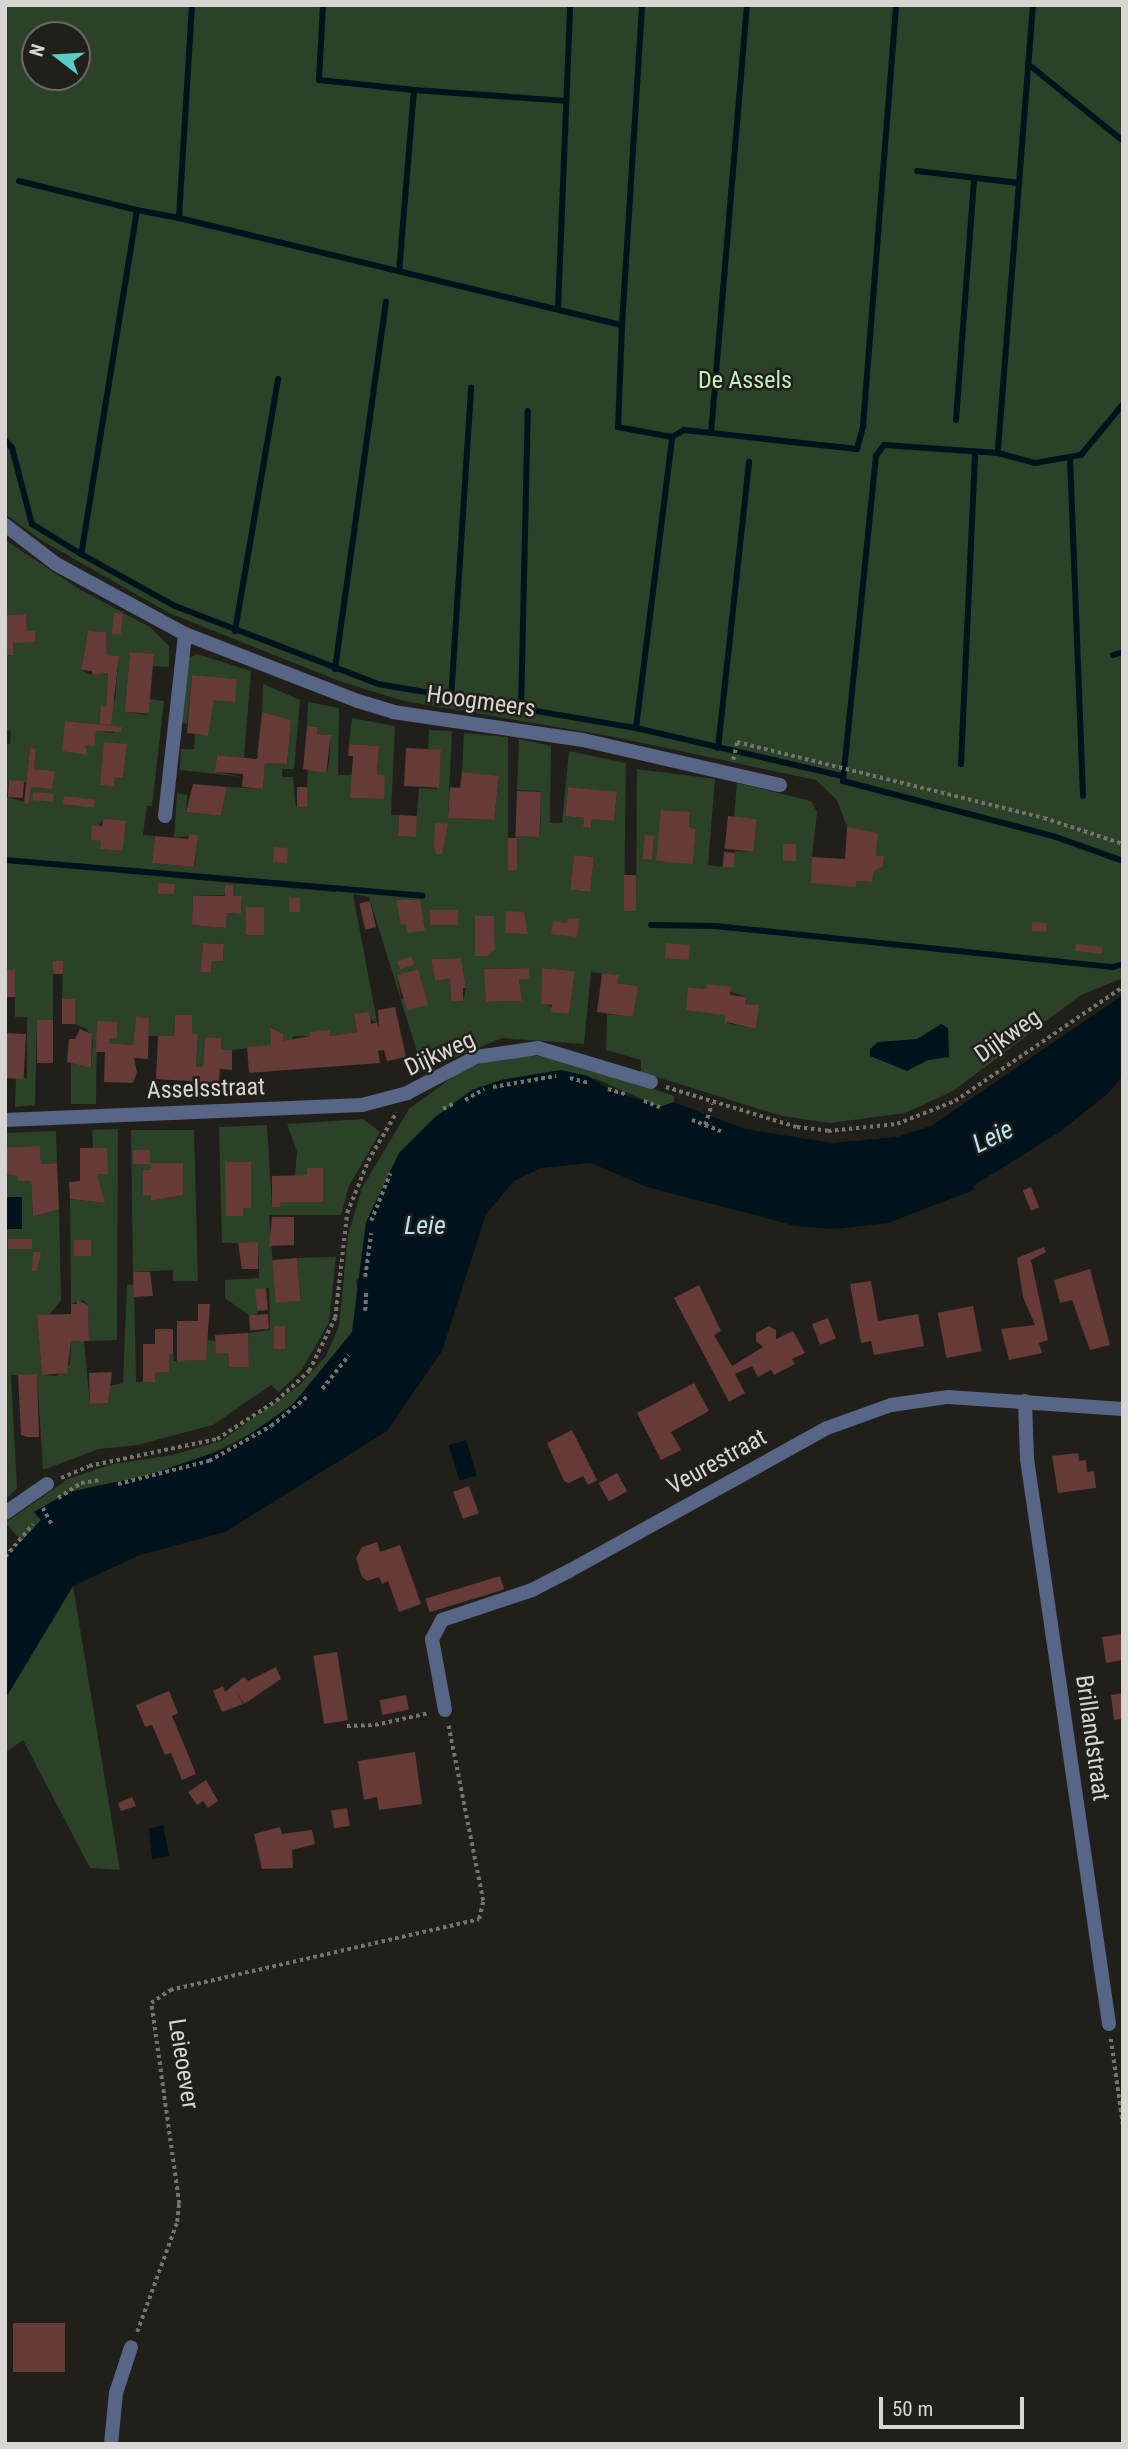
<!DOCTYPE html>
<style>
body{margin:0}
#map{position:relative;width:1128px;height:2449px;overflow:hidden;background:#211f19;font-family:"Roboto Condensed",sans-serif}
div>[style]{position:absolute}
[style*='--x']{left:calc(var(--x)*1px);top:calc(var(--y)*1px);width:calc(var(--w)*1px);rotate:calc(var(--a)*1deg)}
.green>*{inset:0;background:#2b4228}
.water>*{inset:0;background:#00121b;transform-origin:0 0}
.stream>*{height:6px;margin:-3px;padding:0 3px;transform-origin:3px;border-radius:3px;background:#00121b}
.building>*{inset:0;background:#653a37;transform-origin:0 0}
.path>*{height:3.5px;margin-top:-1.75px;transform-origin:0;background:repeating-linear-gradient(90deg,#75736e 0 3.5px,transparent 0 7px)}
.street>*{height:14px;margin:-7px;padding:0 7px;transform-origin:7px;border-radius:7px;background:#576686}
span{translate:-50% -50%;white-space:nowrap;text-align:center;line-height:1.15;-webkit-text-stroke:5px #211f19;paint-order:stroke}
.park-label{font-size:24px;color:#c0f1b8}
.street-label{font-size:24px;color:#d7d6d2}
.water-label{font-size:26px;color:#b5e4f8;font-style:italic}
.frame{position:absolute;inset:0;border:7px solid #d7d6d2;pointer-events:none}
.north{position:absolute;left:21px;top:21px;width:70px;height:70px;box-sizing:border-box;background:#211f19;border:2px solid #6a6863;border-radius:50%;rotate:287deg;font-size:19px;font-weight:700;line-height:28px;text-align:center;color:#d7d6d2}
.north::after{content:'';display:block;margin:auto;width:24px;height:32px;background:#56cec3;clip-path:polygon(50% 0,100% 100%,50% 72%,0 100%)}
.scale{position:absolute;left:879px;top:2397px;width:145px;height:32px;box-sizing:border-box;border:4px solid #d7d6d2;border-top:0;padding-left:9px;font-size:21px;line-height:24px;white-space:nowrap;color:#d7d6d2;-webkit-text-stroke:5px #211f19;paint-order:stroke}
</style>
<div id="map">
<div class="green">
<i style="clip-path:polygon(evenodd,5px 5px,1123px 5px,1123px 978px,1081px 995px,953px 1091px,905px 1113px,830px 1123px,782px 1116px,641px 1072px,641px 1060px,606px 1050px,607px 1014px,633px 1017px,637px 986px,617px 983px,618px 975px,591px 972px,584px 1044px,502px 1038px,423px 1071px,369px 897px,353px 894px,377px 1022px,354px 1015px,357px 1032px,330px 1036px,330px 1031px,311px 1032px,310px 1036px,293px 1036px,292px 1041px,283px 1041px,283px 1034px,271px 1027px,271px 1045px,232px 1050px,221px 1050px,221px 1038px,205px 1037px,203px 1067px,196px 1067px,198px 1035px,192px 1034px,192px 1015px,175px 1015px,174px 1036px,148px 1036px,149px 1018px,136px 1017px,133px 1045px,109px 1043px,97px 1022px,96px 1104px,71px 1104px,71px 1063px,91px 1068px,93px 1040px,87px 1029px,75px 1024px,75px 999px,62px 999px,63px 962px,53px 962px,53px 1020px,37px 1020px,35px 1105px,15px 1107px,16px 1078px,27px 1078px,27px 1017px,15px 1017px,15px 970px,5px 970px,5px 744px,10px 744px,11px 731px,5px 729px,5px 655px,14px 655px,13px 643px,35px 641px,35px 631px,27px 631px,26px 614px,5px 615px,5px 540px,79px 589px,150px 627px,169px 646px,169px 667px,152px 666px,153px 654px,130px 652px,125px 712px,148px 715px,149px 699px,164px 701px,152px 806px,147px 806px,143px 835px,155px 836px,152px 863px,195px 867px,197px 835px,174px 838px,177px 793px,187px 795px,186px 812px,221px 816px,227px 787px,263px 789px,265px 763px,287px 764px,291px 720px,262px 712px,263px 684px,300px 700px,294px 769px,282px 769px,282px 777px,293px 777px,296px 807px,306px 807px,308px 769px,326px 773px,329px 763px,331px 735px,317px 734px,317px 727px,307px 726px,308px 702px,339px 708px,338px 775px,352px 775px,351px 798px,383px 799px,385px 775px,377px 774px,379px 746px,349px 744px,352px 718px,395px 726px,391px 815px,399px 815px,398px 836px,415px 837px,419px 788px,437px 789px,441px 751px,428px 749px,429px 730px,452px 731px,448px 817px,460px 819px,494px 820px,499px 777px,462px 772px,464px 733px,508px 737px,508px 870px,516px 870px,516px 836px,540px 836px,541px 791px,517px 790px,519px 739px,551px 746px,550px 823px,562px 823px,569px 751px,626px 763px,624px 911px,636px 910px,637px 769px,715px 779px,708px 865px,733px 868px,735px 851px,753px 852px,757px 819px,734px 817px,737px 783px,811px 801px,817px 812px,812px 857px,856px 887px,857px 881px,872px 882px,874px 871px,883px 867px,884px 856px,876px 856px,877px 834px,847px 827px,837px 800px,816px 780px,610px 736px,404px 701px,342px 682px,169px 613px,41px 540px,5px 514px,5px 5px,35px 35px,77px 35px,77px 77px,35px 77px,35px 35px,5px 5px,88px 631px,106px 632px,107px 655px,119px 656px,115px 700px,99px 724px,101px 707px,106px 707px,108px 673px,92px 675px,81px 670px,88px 631px,5px 5px,65px 721px,122px 727px,114px 733px,96px 731px,95px 745px,85px 745px,87px 755px,65px 721px,5px 5px,105px 742px,127px 745px,123px 777px,115px 777px,114px 787px,100px 785px,105px 742px,5px 5px,30px 749px,36px 749px,34px 769px,54px 771px,52px 788px,31px 787px,29px 803px,7px 797px,9px 780px,26px 783px,30px 749px,5px 5px,568px 787px,617px 793px,614px 821px,592px 819px,591px 828px,583px 827px,584px 818px,565px 816px,568px 787px,5px 5px,690px 812px,689px 827px,696px 829px,693px 863px,656px 861px,690px 812px,5px 5px,103px 818px,126px 821px,123px 851px,101px 849px,101px 841px,91px 840px,103px 818px,5px 5px,574px 855px,594px 857px,590px 892px,571px 890px,574px 855px,5px 5px,176px 872px,335px 886px,336px 892px,176px 878px,176px 872px,5px 5px,225px 885px,233px 885px,233px 896px,242px 897px,241px 914px,227px 913px,226px 928px,192px 925px,193px 896px,225px 895px,225px 885px,5px 5px,475px 915px,494px 916px,495px 950px,488px 956px,475px 955px,475px 915px,5px 5px,203px 943px,224px 944px,223px 961px,212px 961px,211px 973px,200px 972px,203px 943px,5px 5px,461px 958px,466px 988px,463px 1001px,451px 1001px,450px 979px,435px 981px,431px 959px,461px 958px,5px 5px,519px 968px,529px 969px,529px 979px,519px 979px,522px 1001px,486px 1002px,485px 969px,519px 968px,5px 5px,543px 968px,575px 971px,569px 1013px,541px 1003px,543px 968px,5px 5px,418px 969px,426px 998px,401px 999px,397px 975px,418px 969px,5px 5px,707px 984px,746px 997px,745px 1004px,758px 1005px,756px 1029px,727px 1023px,725px 1015px,688px 987px,706px 989px,707px 984px)"></i>
<i style="clip-path:polygon(197px 654px,251px 671px,244px 758px,217px 755px,216px 772px,243px 777px,180px 770px,181px 749px,194px 749px,195px 734px,208px 735px,214px 700px,236px 679px,192px 675px,187px 724px,182px 723px,188px 658px)"></i>
<i style="clip-path:polygon(538px 1056px,592px 1068px,674px 1096px,674px 1102px,660px 1107px,594px 1078px,356px 1280px,359px 1299px,352px 1332px,342px 1348px,293px 1404px,263px 1427px,209px 1455px,149px 1475px,69px 1492px,34px 1512px,41px 1520px,22px 1541px,5px 1523px,68px 1479px,113px 1464px,172px 1455px,221px 1441px,300px 1385px,326px 1356px,339px 1326px,348px 1235px,362px 1188px,409px 1109px,462px 1070px,501px 1057px)"></i>
<i style="clip-path:polygon(363px 1119px,380px 1132px,349px 1186px,341px 1215px,269px 1215px,276px 1302px,301px 1300px,297px 1258px,336px 1257px,329px 1322px,301px 1371px,279px 1392px,271px 1385px,213px 1425px,137px 1445px,99px 1449px,43px 1470px,37px 1375px,11px 1375px,17px 1488px,5px 1500px,5px 1174px,18px 1176px,18px 1181px,31px 1181px,33px 1217px,59px 1209px,61px 1300px,49px 1315px,37px 1315px,42px 1375px,56px 1376px,70px 1364px,71px 1341px,84px 1341px,90px 1404px,108px 1403px,109px 1386px,123px 1383px,127px 1285px,134px 1284px,136px 1382px,155px 1382px,155px 1373px,169px 1372px,169px 1354px,173px 1354px,174px 1361px,205px 1360px,205px 1340px,215px 1341px,228px 1353px,229px 1367px,249px 1367px,248px 1333px,270px 1330px,269px 1288px,256px 1290px,257px 1314px,249px 1315px,225px 1298px,225px 1280px,259px 1278px,258px 1243px,222px 1243px,219px 1127px,267px 1125px,272px 1207px,280px 1207px,281px 1202px,323px 1201px,323px 1168px,307px 1168px,307px 1175px,295px 1175px,297px 1152px,287px 1124px)"></i>
<i style="clip-path:polygon(118px 1129px,117px 1340px,89px 1341px,88px 1305px,83px 1300px,71px 1304px,70px 1199px,104px 1203px,97px 1174px,107px 1148px,93px 1148px,92px 1130px)"></i>
<i style="clip-path:polygon(evenodd,131px 1130px,194px 1130px,198px 1281px,173px 1281px,173px 1270px,133px 1272px,131px 1130px,182px 1163px,183px 1195px,152px 1201px,151px 1195px,143px 1195px,143px 1170px,151px 1170px,150px 1164px,182px 1163px)"></i>
<i style="clip-path:polygon(56px 1131px,57px 1163px,41px 1164px,40px 1146px,5px 1147px,5px 1133px)"></i>
<i style="clip-path:polygon(73px 1586px,120px 1870px,90px 1868px,23px 1740px,5px 1753px,5px 1699px)"></i>
</div>
<div class="water">
<i style="clip-path:polygon(1123px 995px,1123px 1076px,1107px 1094px,1061px 1131px,973px 1186px,974px 1190px,888px 1223px,835px 1229px,796px 1226px,647px 1187px,591px 1163px,541px 1168px,514px 1181px,486px 1214px,442px 1351px,387px 1431px,225px 1532px,140px 1555px,73px 1586px,5px 1699px,5px 1559px,41px 1520px,34px 1512px,69px 1492px,149px 1475px,233px 1446px,293px 1404px,352px 1332px,366px 1222px,399px 1153px,435px 1117px,472px 1090px,501px 1080px,561px 1070px,588px 1076px,608px 1089px,660px 1107px,674px 1102px,745px 1129px,832px 1143px,897px 1137px,931px 1126px)"></i>
<i style="clip-path:polygon(941px 1024px,948px 1028px,949px 1057px,928px 1060px,907px 1071px,870px 1056px,870px 1049px,878px 1042px,917px 1039px)"></i>
<i style="left:6px;top:1197px;width:16px;height:32px"></i>
<i style="left:466px;top:1440px;width:37px;height:18px;rotate:73deg"></i>
<i style="clip-path:polygon(163px 1825px,169px 1856px,152px 1859px,149px 1829px)"></i>
</div>
<div class="stream">
<i style="--x:192;--y:5;--w:213;--a:93.5"></i>
<i style="--x:179;--y:218;--w:43;--a:-169.2"></i>
<i style="--x:137;--y:210;--w:349;--a:99.2"></i>
<i style="--x:81;--y:554;--w:107;--a:29"></i>
<i style="--x:175;--y:606;--w:217;--a:21"></i>
<i style="--x:378;--y:684;--w:262;--a:9.7"></i>
<i style="--x:636;--y:728;--w:212;--a:13.1"></i>
<i style="--x:323;--y:5;--w:75;--a:93.1"></i>
<i style="--x:319;--y:80;--w:96;--a:6"></i>
<i style="--x:414;--y:90;--w:182;--a:94.7"></i>
<i style="--x:1033;--y:5;--w:449;--a:94.5"></i>
<i style="--x:998;--y:453;--w:114;--a:-176"></i>
<i style="--x:884;--y:445;--w:14;--a:126"></i>
<i style="--x:876;--y:456;--w:327;--a:95.8"></i>
<i style="--x:843;--y:781;--w:220;--a:14.7"></i>
<i style="--x:1056;--y:837;--w:71;--a:19.7"></i>
<i style="--x:1028;--y:64;--w:122;--a:39"></i>
<i style="--x:414;--y:90;--w:152;--a:4.1"></i>
<i style="--x:917;--y:171;--w:103;--a:6.7"></i>
<i style="--x:19;--y:181;--w:122;--a:13.8"></i>
<i style="--x:179;--y:218;--w:456;--a:13.6"></i>
<i style="--x:622;--y:325;--w:102;--a:92.2"></i>
<i style="--x:618;--y:427;--w:55;--a:10.5"></i>
<i style="--x:558;--y:309;--w:304;--a:-87.7"></i>
<i style="--x:622;--y:325;--w:321;--a:-86.4"></i>
<i style="--x:956;--y:420;--w:243;--a:-85.7"></i>
<i style="--x:711;--y:433;--w:430;--a:-85.2"></i>
<i style="--x:5;--y:440;--w:11;--a:49"></i>
<i style="--x:12;--y:448;--w:79;--a:75.3"></i>
<i style="--x:32;--y:524;--w:57;--a:31.5"></i>
<i style="--x:998;--y:453;--w:38;--a:15"></i>
<i style="--x:1035;--y:463;--w:47;--a:-9.9"></i>
<i style="--x:1081;--y:455;--w:66;--a:-50.5"></i>
<i style="--x:1070;--y:457;--w:339;--a:87.8"></i>
<i style="--x:235;--y:631;--w:256;--a:-80.3"></i>
<i style="--x:1113;--y:655;--w:10;--a:-17"></i>
<i style="--x:335;--y:669;--w:371;--a:-82.1"></i>
<i style="--x:451;--y:699;--w:312;--a:-86.3"></i>
<i style="--x:521;--y:710;--w:299;--a:-88.7"></i>
<i style="--x:636;--y:728;--w:293;--a:-82.9"></i>
<i style="--x:672;--y:437;--w:14;--a:-30"></i>
<i style="--x:684;--y:430;--w:174;--a:6.3"></i>
<i style="--x:857;--y:449;--w:24;--a:-75"></i>
<i style="--x:863;--y:426;--w:422;--a:-85.5"></i>
<i style="--x:718;--y:748;--w:288;--a:-83.8"></i>
<i style="--x:961;--y:764;--w:312;--a:-87.4"></i>
<i style="--x:5;--y:860;--w:419;--a:4.9"></i>
<i style="--x:651;--y:925;--w:64;--a:0.9"></i>
<i style="--x:715;--y:926;--w:400;--a:5.9"></i>
<i style="--x:1113;--y:967;--w:10;--a:-17"></i>
</div>
<div class="building">
<i style="left:114px;top:613px;width:9px;height:21px;rotate:6deg"></i>
<i style="clip-path:polygon(26px 614px,27px 631px,35px 631px,35px 642px,13px 643px,14px 655px,5px 655px,5px 615px)"></i>
<i style="clip-path:polygon(88px 631px,106px 632px,107px 655px,119px 656px,111px 725px,99px 724px,101px 706px,106px 707px,108px 673px,92px 675px,92px 671px,81px 670px)"></i>
<i style="left:130px;top:652px;width:24px;height:60px;rotate:5deg"></i>
<i style="clip-path:polygon(192px 675px,237px 679px,235px 702px,214px 700px,208px 736px,187px 733px)"></i>
<i style="clip-path:polygon(262px 712px,291px 720px,287px 764px,265px 763px,263px 789px,242px 787px,243px 774px,215px 772px,217px 755px,257px 759px)"></i>
<i style="clip-path:polygon(65px 721px,115px 726px,122px 727px,121px 732px,96px 731px,95px 746px,85px 745px,88px 755px,62px 751px)"></i>
<i style="clip-path:polygon(307px 726px,317px 727px,317px 734px,331px 735px,326px 773px,303px 769px)"></i>
<i style="clip-path:polygon(104px 742px,127px 744px,123px 778px,115px 777px,114px 787px,100px 785px)"></i>
<i style="clip-path:polygon(349px 744px,379px 746px,377px 774px,385px 775px,384px 799px,350px 798px,353px 756px,348px 756px)"></i>
<i style="clip-path:polygon(30px 748px,36px 749px,34px 769px,55px 771px,52px 789px,31px 787px,29px 804px,24px 803px)"></i>
<i style="left:406px;top:748px;width:35px;height:38px;rotate:3deg"></i>
<i style="clip-path:polygon(462px 772px,499px 776px,494px 820px,448px 818px,450px 787px,460px 788px)"></i>
<i style="left:9px;top:780px;width:15px;height:17px;rotate:4deg"></i>
<i style="clip-path:polygon(193px 784px,227px 787px,221px 816px,186px 812px)"></i>
<i style="left:297px;top:787px;width:10px;height:20px"></i>
<i style="clip-path:polygon(568px 787px,617px 792px,614px 821px,592px 819px,591px 828px,583px 827px,584px 818px,565px 816px)"></i>
<i style="left:517px;top:791px;width:24px;height:45px;rotate:2deg"></i>
<i style="left:33px;top:792px;width:21px;height:8px;rotate:5deg"></i>
<i style="left:64px;top:796px;width:31px;height:8px;rotate:7deg"></i>
<i style="clip-path:polygon(661px 810px,690px 812px,689px 827px,696px 829px,693px 864px,656px 861px)"></i>
<i style="left:399px;top:815px;width:18px;height:21px;rotate:3deg"></i>
<i style="left:728px;top:816px;width:29px;height:33px;rotate:6deg"></i>
<i style="clip-path:polygon(103px 818px,126px 821px,123px 851px,100px 849px,101px 841px,91px 840px,92px 825px,102px 826px)"></i>
<i style="clip-path:polygon(435px 823px,448px 824px,442px 854px,436px 854px,434px 844px)"></i>
<i style="clip-path:polygon(847px 827px,878px 833px,876px 856px,884px 856px,883px 867px,874px 871px,872px 882px,857px 881px,856px 887px,811px 883px,812px 857px,845px 859px)"></i>
<i style="clip-path:polygon(189px 834px,198px 835px,194px 867px,152px 863px,155px 836px,188px 839px)"></i>
<i style="left:645px;top:835px;width:9px;height:24px;rotate:6deg"></i>
<i style="left:508px;top:838px;width:9px;height:32px"></i>
<i style="left:783px;top:844px;width:13px;height:17px"></i>
<i style="left:274px;top:847px;width:14px;height:15px;rotate:4deg"></i>
<i style="left:724px;top:852px;width:11px;height:15px;rotate:5deg"></i>
<i style="left:574px;top:855px;width:20px;height:35px;rotate:6deg"></i>
<i style="left:624px;top:875px;width:12px;height:36px"></i>
<i style="clip-path:polygon(158px 883px,175px 884px,174px 894px,158px 894px)"></i>
<i style="clip-path:polygon(225px 885px,233px 885px,233px 896px,242px 896px,241px 914px,227px 913px,226px 928px,192px 925px,193px 896px,225px 896px)"></i>
<i style="left:289px;top:898px;width:11px;height:14px"></i>
<i style="clip-path:polygon(396px 900px,420px 900px,425px 931px,407px 933px,406px 924px,401px 925px)"></i>
<i style="left:370px;top:901px;width:27px;height:11px;rotate:77deg"></i>
<i style="left:246px;top:907px;width:18px;height:28px"></i>
<i style="left:430px;top:910px;width:28px;height:15px"></i>
<i style="clip-path:polygon(506px 911px,524px 912px,528px 934px,505px 933px)"></i>
<i style="clip-path:polygon(475px 915px,494px 916px,495px 950px,488px 956px,475px 956px)"></i>
<i style="clip-path:polygon(568px 918px,579px 919px,577px 937px,551px 934px,553px 921px,567px 923px)"></i>
<i style="left:1032px;top:922px;width:15px;height:9px;rotate:4deg"></i>
<i style="clip-path:polygon(203px 943px,224px 944px,223px 961px,212px 961px,211px 973px,200px 972px)"></i>
<i style="left:666px;top:943px;width:24px;height:15px;rotate:5deg"></i>
<i style="left:1076px;top:944px;width:27px;height:7px;rotate:6deg"></i>
<i style="left:411px;top:956px;width:9px;height:15px;rotate:69deg"></i>
<i style="clip-path:polygon(461px 958px,466px 988px,463px 988px,463px 1001px,451px 1001px,450px 979px,435px 981px,431px 959px)"></i>
<i style="left:63px;top:961px;width:13px;height:10px;rotate:90deg"></i>
<i style="clip-path:polygon(529px 968px,530px 979px,519px 979px,522px 1001px,486px 1002px,484px 969px)"></i>
<i style="clip-path:polygon(542px 968px,575px 971px,569px 1014px,551px 1012px,552px 1005px,541px 1004px)"></i>
<i style="left:418px;top:969px;width:37px;height:22px;rotate:74deg"></i>
<i style="left:5px;top:970px;width:10px;height:27px"></i>
<i style="clip-path:polygon(602px 973px,619px 975px,617px 983px,638px 986px,633px 1017px,597px 1012px)"></i>
<i style="clip-path:polygon(707px 984px,731px 987px,730px 995px,746px 997px,745px 1004px,759px 1005px,756px 1029px,727px 1022px,725px 1027px,725px 1015px,686px 1010px,688px 987px,706px 989px)"></i>
<i style="left:62px;top:999px;width:13px;height:25px"></i>
<i style="clip-path:polygon(395px 1007px,406px 1057px,387px 1061px,384px 1050px,378px 1051px,380px 1063px,249px 1073px,247px 1047px,271px 1045px,270px 1027px,283px 1034px,283px 1041px,310px 1036px,310px 1032px,330px 1030px,330px 1036px,357px 1032px,354px 1014px,369px 1012px,371px 1024px,377px 1022px,379px 1028px,378px 1010px)"></i>
<i style="clip-path:polygon(175px 1015px,192px 1015px,192px 1034px,198px 1034px,196px 1067px,203px 1067px,205px 1037px,221px 1038px,221px 1050px,232px 1050px,232px 1070px,220px 1069px,219px 1083px,156px 1079px,158px 1036px,174px 1036px)"></i>
<i style="clip-path:polygon(136px 1017px,149px 1018px,148px 1059px,134px 1058px,137px 1072px,133px 1083px,104px 1082px,105px 1052px,96px 1052px,97px 1021px,117px 1022px,117px 1038px,109px 1038px,109px 1043px,133px 1045px)"></i>
<i style="left:37px;top:1020px;width:16px;height:43px"></i>
<i style="clip-path:polygon(80px 1029px,92px 1034px,91px 1068px,67px 1062px,69px 1039px,75px 1039px)"></i>
<i style="left:5px;top:1033px;width:21px;height:45px;rotate:3deg"></i>
<i style="clip-path:polygon(40px 1146px,41px 1164px,57px 1163px,59px 1209px,33px 1217px,31px 1181px,18px 1181px,18px 1176px,5px 1174px,5px 1147px)"></i>
<i style="clip-path:polygon(80px 1148px,107px 1148px,108px 1174px,97px 1174px,105px 1203px,70px 1199px,69px 1182px,80px 1181px)"></i>
<i style="left:133px;top:1150px;width:17px;height:14px"></i>
<i style="clip-path:polygon(225px 1162px,251px 1162px,251px 1208px,243px 1208px,243px 1216px,226px 1216px)"></i>
<i style="clip-path:polygon(150px 1163px,183px 1163px,183px 1195px,151px 1201px,151px 1195px,143px 1195px,143px 1170px,151px 1170px)"></i>
<i style="clip-path:polygon(307px 1168px,323px 1168px,323px 1202px,281px 1202px,280px 1207px,272px 1207px,272px 1176px,307px 1175px)"></i>
<i style="left:1031px;top:1187px;width:22px;height:9px;rotate:68deg"></i>
<i style="clip-path:polygon(272px 1217px,294px 1217px,294px 1245px,269px 1246px)"></i>
<i style="left:8px;top:1239px;width:24px;height:10px"></i>
<i style="left:74px;top:1240px;width:17px;height:16px"></i>
<i style="clip-path:polygon(258px 1242px,258px 1269px,242px 1269px,238px 1243px)"></i>
<i style="clip-path:polygon(1044px 1247px,1046px 1252px,1031px 1260px,1048px 1340px,1039px 1343px,1042px 1353px,1009px 1360px,1001px 1329px,1035px 1325px,1023px 1297px,1017px 1258px)"></i>
<i style="clip-path:polygon(33px 1252px,41px 1252px,37px 1271px,32px 1271px)"></i>
<i style="left:297px;top:1258px;width:43px;height:25px;rotate:85deg"></i>
<i style="clip-path:polygon(1090px 1269px,1110px 1345px,1090px 1350px,1072px 1300px,1060px 1303px,1054px 1280px)"></i>
<i style="clip-path:polygon(133px 1272px,150px 1272px,153px 1296px,134px 1297px)"></i>
<i style="clip-path:polygon(871px 1281px,878px 1321px,918px 1314px,924px 1346px,874px 1355px,871px 1341px,861px 1343px,850px 1284px)"></i>
<i style="clip-path:polygon(699px 1285px,721px 1331px,714px 1335px,732px 1366px,763px 1347px,756px 1341px,756px 1333px,769px 1326px,776px 1330px,776px 1339px,793px 1331px,805px 1353px,792px 1359px,795px 1364px,774px 1375px,771px 1370px,758px 1377px,752px 1366px,735px 1374px,745px 1393px,729px 1402px,674px 1298px)"></i>
<i style="left:266px;top:1288px;width:22px;height:11px;rotate:85deg"></i>
<i style="clip-path:polygon(77px 1300px,88px 1305px,89px 1341px,71px 1341px,67px 1373px,42px 1375px,37px 1315px,71px 1314px,71px 1304px,77px 1304px)"></i>
<i style="clip-path:polygon(198px 1304px,210px 1304px,206px 1360px,177px 1361px,177px 1321px,198px 1321px)"></i>
<i style="left:973px;top:1306px;width:46px;height:36px;rotate:79deg"></i>
<i style="left:268px;top:1314px;width:15px;height:19px;rotate:86deg"></i>
<i style="left:828px;top:1318px;width:22px;height:17px;rotate:69deg"></i>
<i style="left:274px;top:1326px;width:11px;height:23px"></i>
<i style="clip-path:polygon(155px 1329px,173px 1329px,173px 1354px,169px 1354px,169px 1372px,155px 1373px,155px 1382px,143px 1382px,143px 1344px,155px 1344px)"></i>
<i style="clip-path:polygon(248px 1333px,249px 1367px,229px 1367px,228px 1353px,216px 1354px,215px 1335px)"></i>
<i style="clip-path:polygon(112px 1372px,108px 1403px,90px 1404px,89px 1373px)"></i>
<i style="clip-path:polygon(37px 1374px,39px 1437px,27px 1437px,21px 1435px,18px 1375px)"></i>
<i style="clip-path:polygon(694px 1383px,709px 1411px,671px 1432px,681px 1450px,661px 1460px,637px 1413px)"></i>
<i style="clip-path:polygon(572px 1430px,597px 1480px,588px 1485px,583px 1476px,569px 1483px,564px 1481px,547px 1443px)"></i>
<i style="clip-path:polygon(1078px 1453px,1079px 1461px,1086px 1460px,1087px 1472px,1094px 1471px,1096px 1488px,1058px 1493px,1052px 1456px)"></i>
<i style="left:617px;top:1473px;width:21px;height:21px;rotate:61deg"></i>
<i style="left:469px;top:1486px;width:29px;height:17px;rotate:70deg"></i>
<i style="clip-path:polygon(377px 1542px,380px 1552px,400px 1545px,421px 1604px,399px 1612px,388px 1581px,382px 1584px,379px 1577px,367px 1581px,362px 1577px,356px 1558px,362px 1547px)"></i>
<i style="left:500px;top:1576px;width:14px;height:78px;rotate:73deg"></i>
<i style="clip-path:polygon(1123px 1634px,1123px 1660px,1106px 1663px,1102px 1637px)"></i>
<i style="left:337px;top:1652px;width:69px;height:24px;rotate:81deg"></i>
<i style="clip-path:polygon(276px 1667px,281px 1679px,244px 1704px,236px 1690px,243px 1704px,222px 1712px,213px 1691px,223px 1686px,225px 1692px,244px 1677px,248px 1681px)"></i>
<i style="clip-path:polygon(169px 1691px,178px 1713px,172px 1716px,196px 1774px,182px 1780px,171px 1753px,165px 1755px,152px 1725px,145px 1727px,136px 1705px)"></i>
<i style="clip-path:polygon(1123px 1693px,1123px 1719px,1114px 1720px,1111px 1695px)"></i>
<i style="left:406px;top:1695px;width:15px;height:27px;rotate:79deg"></i>
<i style="clip-path:polygon(415px 1752px,422px 1804px,379px 1810px,377px 1797px,364px 1800px,358px 1761px)"></i>
<i style="clip-path:polygon(206px 1780px,218px 1801px,208px 1808px,203px 1801px,197px 1805px,188px 1792px)"></i>
<i style="clip-path:polygon(132px 1797px,136px 1806px,121px 1811px,118px 1803px)"></i>
<i style="left:347px;top:1808px;width:18px;height:16px;rotate:81deg"></i>
<i style="clip-path:polygon(280px 1827px,282px 1834px,312px 1830px,315px 1844px,292px 1850px,293px 1868px,262px 1869px,254px 1834px)"></i>
<i style="left:65px;top:2323px;width:49px;height:52px;rotate:90deg"></i>
</div>
<div class="path">
<i style="--x:733;--y:760;--w:18;--a:-77"></i>
<i style="--x:737;--y:742;--w:316;--a:13.9"></i>
<i style="--x:1044;--y:818;--w:83;--a:18.2"></i>
<i style="--x:570;--y:1078;--w:20;--a:15"></i>
<i style="--x:493;--y:1087;--w:64;--a:-9.9"></i>
<i style="--x:666;--y:1087;--w:137;--a:17"></i>
<i style="--x:797;--y:1127;--w:31;--a:7"></i>
<i style="--x:828;--y:1131;--w:69;--a:-5.8"></i>
<i style="--x:897;--y:1124;--w:62;--a:-21.6"></i>
<i style="--x:955;--y:1101;--w:203;--a:-34.2"></i>
<i style="--x:608;--y:1089;--w:21;--a:17"></i>
<i style="--x:465;--y:1100;--w:22;--a:-30"></i>
<i style="--x:644;--y:1101;--w:17;--a:21"></i>
<i style="--x:443;--y:1109;--w:13;--a:-27"></i>
<i style="--x:692;--y:1120;--w:31;--a:21"></i>
<i style="--x:705;--y:1125;--w:22;--a:-72"></i>
<i style="--x:371;--y:1221;--w:51;--a:-68"></i>
<i style="--x:365;--y:1277;--w:44;--a:-82.2"></i>
<i style="--x:365;--y:1311;--w:21;--a:-87"></i>
<i style="--x:322;--y:1389;--w:43;--a:-51.5"></i>
<i style="--x:61;--y:1478;--w:30;--a:-23"></i>
<i style="--x:89;--y:1466;--w:131;--a:-11.9"></i>
<i style="--x:217;--y:1439;--w:70;--a:-32.8"></i>
<i style="--x:276;--y:1401;--w:45;--a:-42.3"></i>
<i style="--x:309;--y:1371;--w:59;--a:-63.9"></i>
<i style="--x:335;--y:1318;--w:106;--a:-83.5"></i>
<i style="--x:347;--y:1213;--w:56;--a:-68"></i>
<i style="--x:368;--y:1161;--w:56;--a:-59.7"></i>
<i style="--x:118;--y:1484;--w:94;--a:-14.2"></i>
<i style="--x:209;--y:1461;--w:71;--a:-29.4"></i>
<i style="--x:271;--y:1426;--w:49;--a:-39.2"></i>
<i style="--x:58;--y:1498;--w:27;--a:-33"></i>
<i style="--x:81;--y:1483;--w:20;--a:-9"></i>
<i style="--x:43;--y:1508;--w:19;--a:62"></i>
<i style="--x:5;--y:1557;--w:43;--a:-49.7"></i>
<i style="--x:347;--y:1726;--w:28;--a:-2"></i>
<i style="--x:375;--y:1725;--w:55;--a:-12.5"></i>
<i style="--x:1111;--y:2039;--w:86;--a:82"></i>
<i style="--x:137;--y:2332;--w:117;--a:-70"></i>
<i style="--x:177;--y:2222;--w:18;--a:-84"></i>
<i style="--x:179;--y:2204;--w:203;--a:-97.9"></i>
<i style="--x:151;--y:2003;--w:23;--a:-34"></i>
<i style="--x:170;--y:1990;--w:317;--a:-12.9"></i>
<i style="--x:479;--y:1919;--w:18;--a:-77"></i>
<i style="--x:483;--y:1901;--w:179;--a:-101.2"></i>
</div>
<div class="street">
<i style="--x:5;--y:525;--w:64;--a:37.4"></i>
<i style="--x:56;--y:564;--w:147;--a:28.5"></i>
<i style="--x:185;--y:634;--w:186;--a:21.2"></i>
<i style="--x:358;--y:701;--w:37;--a:17"></i>
<i style="--x:393;--y:712;--w:192;--a:8.4"></i>
<i style="--x:583;--y:740;--w:202;--a:12.9"></i>
<i style="--x:165;--y:816;--w:183;--a:-83.7"></i>
<i style="--x:5;--y:1120;--w:357;--a:-2.4"></i>
<i style="--x:362;--y:1105;--w:47;--a:-14.9"></i>
<i style="--x:407;--y:1093;--w:78;--a:-27.6"></i>
<i style="--x:476;--y:1057;--w:63;--a:-8.3"></i>
<i style="--x:538;--y:1048;--w:118;--a:16.7"></i>
<i style="--x:1025;--y:1401;--w:58;--a:88"></i>
<i style="--x:1027;--y:1459;--w:571;--a:81.74"></i>
<i style="--x:5;--y:1513;--w:51;--a:-34.6"></i>
<i style="--x:445;--y:1710;--w:72;--a:-100.4"></i>
<i style="--x:432;--y:1639;--w:21;--a:-62"></i>
<i style="--x:442;--y:1620;--w:95;--a:-18.4"></i>
<i style="--x:532;--y:1590;--w:42;--a:-27.2"></i>
<i style="--x:569;--y:1571;--w:295;--a:-29"></i>
<i style="--x:827;--y:1428;--w:68;--a:-19.8"></i>
<i style="--x:891;--y:1405;--w:58;--a:-8"></i>
<i style="--x:948;--y:1397;--w:175;--a:3.9"></i>
<i style="--x:111;--y:2444;--w:51;--a:-84.4"></i>
<i style="--x:116;--y:2393;--w:48;--a:-71.9"></i>
</div>
<div class="park-label">
<span style="left:745px;top:381px">De Assels</span>
</div>
<div class="street-label">
<span style="left:481px;top:702px;rotate:8deg">Hoogmeers</span>
<span style="left:1008px;top:1036px;rotate:-35deg">Dijkweg</span>
<span style="left:440px;top:1054px;rotate:-25deg">Dijkweg</span>
<span style="left:206px;top:1089px;rotate:-2deg">Asselsstraat</span>
<span style="left:717px;top:1462px;rotate:-29deg">Veurestraat</span>
<span style="left:1092px;top:1738px;rotate:82deg">Brillandstraat</span>
<span style="left:183px;top:2064px;rotate:81deg">Leieoever</span>
</div>
<div class="water-label">
<span style="left:993px;top:1137px;rotate:-26deg">Leie</span>
<span style="left:425px;top:1226px">Leie</span>
</div>
<div class="frame"></div>
<div class="north">N</div>
<div class="scale">50 m</div>
</div>
